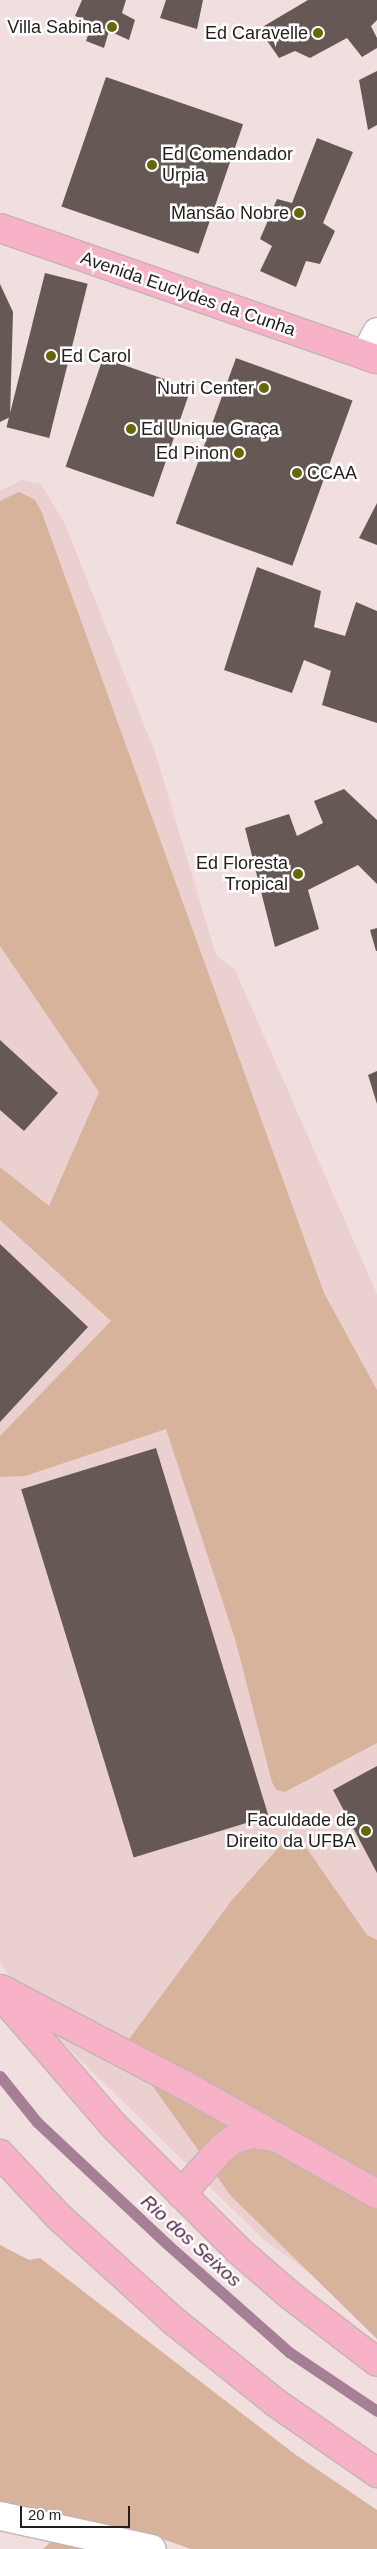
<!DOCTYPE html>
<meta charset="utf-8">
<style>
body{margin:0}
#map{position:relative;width:377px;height:2549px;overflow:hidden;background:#f0dfde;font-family:Arial,sans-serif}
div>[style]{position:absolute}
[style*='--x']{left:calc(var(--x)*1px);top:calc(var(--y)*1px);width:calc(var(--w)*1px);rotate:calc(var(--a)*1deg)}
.built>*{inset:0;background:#ead1d0}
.green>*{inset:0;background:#d6b39a}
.stream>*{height:11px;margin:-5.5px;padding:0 5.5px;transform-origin:5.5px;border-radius:5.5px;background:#a57f95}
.building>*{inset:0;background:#665955;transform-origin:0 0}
.roads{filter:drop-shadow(1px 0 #c4b4b4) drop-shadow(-1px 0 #c4b4b4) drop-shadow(0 1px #c4b4b4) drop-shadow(0 -1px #c4b4b4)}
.minor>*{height:28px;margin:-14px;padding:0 14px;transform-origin:14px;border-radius:14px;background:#fff}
.major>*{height:28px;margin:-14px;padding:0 14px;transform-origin:14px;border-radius:14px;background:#f7b2c7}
.dots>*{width:14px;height:14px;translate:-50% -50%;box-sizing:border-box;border:2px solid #fff;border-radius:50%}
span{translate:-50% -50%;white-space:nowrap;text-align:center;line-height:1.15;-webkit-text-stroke:5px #fff;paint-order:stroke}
.poi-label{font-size:18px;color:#231d1d}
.right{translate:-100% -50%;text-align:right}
.left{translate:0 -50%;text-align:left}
.street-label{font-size:18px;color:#231d1d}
.water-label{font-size:19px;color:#501f3e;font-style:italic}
.scale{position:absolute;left:20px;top:2506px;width:110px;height:22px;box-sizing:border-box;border:2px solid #231d1d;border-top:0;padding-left:6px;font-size:15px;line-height:18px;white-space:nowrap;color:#231d1d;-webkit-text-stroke:4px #fff;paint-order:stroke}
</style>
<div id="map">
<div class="built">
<i style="clip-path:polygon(22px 480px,41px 484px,65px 524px,156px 755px,216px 955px,235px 970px,377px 1294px,377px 2322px,264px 2240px,59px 2039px,0 1963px,0 491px)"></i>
</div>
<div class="green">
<i style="clip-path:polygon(19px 492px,35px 500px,42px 513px,324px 1293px,377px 1390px,377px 1743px,285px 1792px,276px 1790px,272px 1782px,235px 1639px,166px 1429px,25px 1476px,0 1477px,0 1436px,111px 1321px,0 1220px,0 1167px,49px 1206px,99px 1092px,0 946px,0 501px)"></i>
<i style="clip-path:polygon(303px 1843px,367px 1935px,377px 1940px,377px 2339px,231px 2196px,124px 2046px,232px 1900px,281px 1845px)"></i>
<i style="clip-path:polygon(0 2245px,29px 2260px,40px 2258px,296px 2455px,377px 2510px,377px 2549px,191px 2549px,154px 2536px,0 2506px)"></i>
<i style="clip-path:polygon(55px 2538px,111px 2549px,43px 2549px)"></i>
</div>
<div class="stream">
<i style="--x:0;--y:2076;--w:59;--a:51.2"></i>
<i style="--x:37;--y:2122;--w:178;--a:43.2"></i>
<i style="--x:167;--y:2244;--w:163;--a:41.5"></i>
<i style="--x:289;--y:2352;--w:106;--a:33.8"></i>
</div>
<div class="building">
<i style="clip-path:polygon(82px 0,126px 0,122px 13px,135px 20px,129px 40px,109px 31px,104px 48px,86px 41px,92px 23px,75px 16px)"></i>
<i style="clip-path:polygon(166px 0,203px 0,197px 29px,160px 18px)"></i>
<i style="clip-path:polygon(308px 0,377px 0,377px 20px,371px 26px,377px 38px,377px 48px,362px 57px,347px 38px,310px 58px,295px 51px,279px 58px,259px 29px)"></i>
<i style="clip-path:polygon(377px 71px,377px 125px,368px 130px,359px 80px)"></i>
<i style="left:106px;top:77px;width:145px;height:137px;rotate:19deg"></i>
<i style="clip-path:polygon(317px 138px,353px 152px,323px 223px,335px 231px,320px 264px,306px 261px,296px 287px,260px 271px,272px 246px,260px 239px,277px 199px,292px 203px)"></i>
<i style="left:45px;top:273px;width:44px;height:159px;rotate:14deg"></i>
<i style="clip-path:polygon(0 284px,13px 312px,10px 417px,0 422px)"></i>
<i style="left:103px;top:358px;width:93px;height:115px;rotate:19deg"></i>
<i style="left:236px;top:358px;width:124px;height:176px;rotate:20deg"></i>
<i style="clip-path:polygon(377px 503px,377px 545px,359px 538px)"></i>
<i style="clip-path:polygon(257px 567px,321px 591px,314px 627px,345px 636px,356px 602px,377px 611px,377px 723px,322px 705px,331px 671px,304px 660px,292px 693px,224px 670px)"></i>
<i style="clip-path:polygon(344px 789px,377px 820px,377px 884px,358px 865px,308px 890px,319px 929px,275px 947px,245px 828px,289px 814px,297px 836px,323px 823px,314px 801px)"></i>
<i style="clip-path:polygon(377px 928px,377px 951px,376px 951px,370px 930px)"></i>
<i style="clip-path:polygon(0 1040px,58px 1093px,24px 1131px,0 1110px)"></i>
<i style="clip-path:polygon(377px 1071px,377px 1104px,368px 1075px)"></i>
<i style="clip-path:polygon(0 1244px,88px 1327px,0 1422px)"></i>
<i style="left:156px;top:1448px;width:385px;height:141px;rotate:73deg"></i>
<i style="clip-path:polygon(377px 1766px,377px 1873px,333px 1790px)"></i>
</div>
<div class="roads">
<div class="minor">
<i style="--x:365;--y:355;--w:26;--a:-62"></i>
<i style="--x:0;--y:2516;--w:155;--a:12.3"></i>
</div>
<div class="major">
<i style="--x:0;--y:228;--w:399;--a:19.2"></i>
<i style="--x:1;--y:1989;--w:209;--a:27.7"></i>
<i style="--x:186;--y:2086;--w:219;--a:29.5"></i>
<i style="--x:0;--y:1994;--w:173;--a:49.2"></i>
<i style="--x:113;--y:2125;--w:177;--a:45"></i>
<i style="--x:238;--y:2250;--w:70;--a:41"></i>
<i style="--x:291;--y:2296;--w:108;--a:37.5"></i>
<i style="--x:0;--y:2154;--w:86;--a:46.9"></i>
<i style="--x:59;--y:2217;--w:156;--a:42.2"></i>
<i style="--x:175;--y:2322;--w:129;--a:38.7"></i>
<i style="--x:276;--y:2403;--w:123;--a:34.7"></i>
<i style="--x:181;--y:2194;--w:62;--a:-48.3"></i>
<i style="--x:222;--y:2148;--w:17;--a:-36"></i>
<i style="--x:236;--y:2138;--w:18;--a:-13"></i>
<i style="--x:254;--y:2134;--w:20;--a:9"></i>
</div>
</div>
<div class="dots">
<i style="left:112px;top:27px;background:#656805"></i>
<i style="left:318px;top:33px;background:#656805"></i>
<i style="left:152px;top:165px;background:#656805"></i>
<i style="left:299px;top:213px;background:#656805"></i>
<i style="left:51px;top:356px;background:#656805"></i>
<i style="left:264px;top:388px;background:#656805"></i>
<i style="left:131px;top:429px;background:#656805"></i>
<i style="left:239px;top:453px;background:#656805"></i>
<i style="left:297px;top:473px;background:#656805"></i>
<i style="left:298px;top:874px;background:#656805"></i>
<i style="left:366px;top:1831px;background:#656805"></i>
</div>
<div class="poi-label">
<span class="right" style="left:102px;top:27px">Villa Sabina</span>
<span class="right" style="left:308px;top:33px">Ed Caravelle</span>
<span class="left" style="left:162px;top:165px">Ed Comendador<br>Urpia</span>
<span class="right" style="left:289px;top:213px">Mansão Nobre</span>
<span class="left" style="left:61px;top:356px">Ed Carol</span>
<span class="right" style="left:254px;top:388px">Nutri Center</span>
<span class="left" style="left:141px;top:429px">Ed Unique Graça</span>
<span class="right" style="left:229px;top:453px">Ed Pinon</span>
<span class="left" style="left:307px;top:473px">CCAA</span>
<span class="right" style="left:288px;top:874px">Ed Floresta<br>Tropical</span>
<span class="right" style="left:356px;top:1831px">Faculdade de<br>Direito da UFBA</span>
</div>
<div class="street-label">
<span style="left:188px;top:294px;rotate:19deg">Avenida Euclydes da Cunha</span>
</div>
<div class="water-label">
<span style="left:191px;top:2241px;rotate:42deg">Rio dos Seixos</span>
</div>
<div class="scale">20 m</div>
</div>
